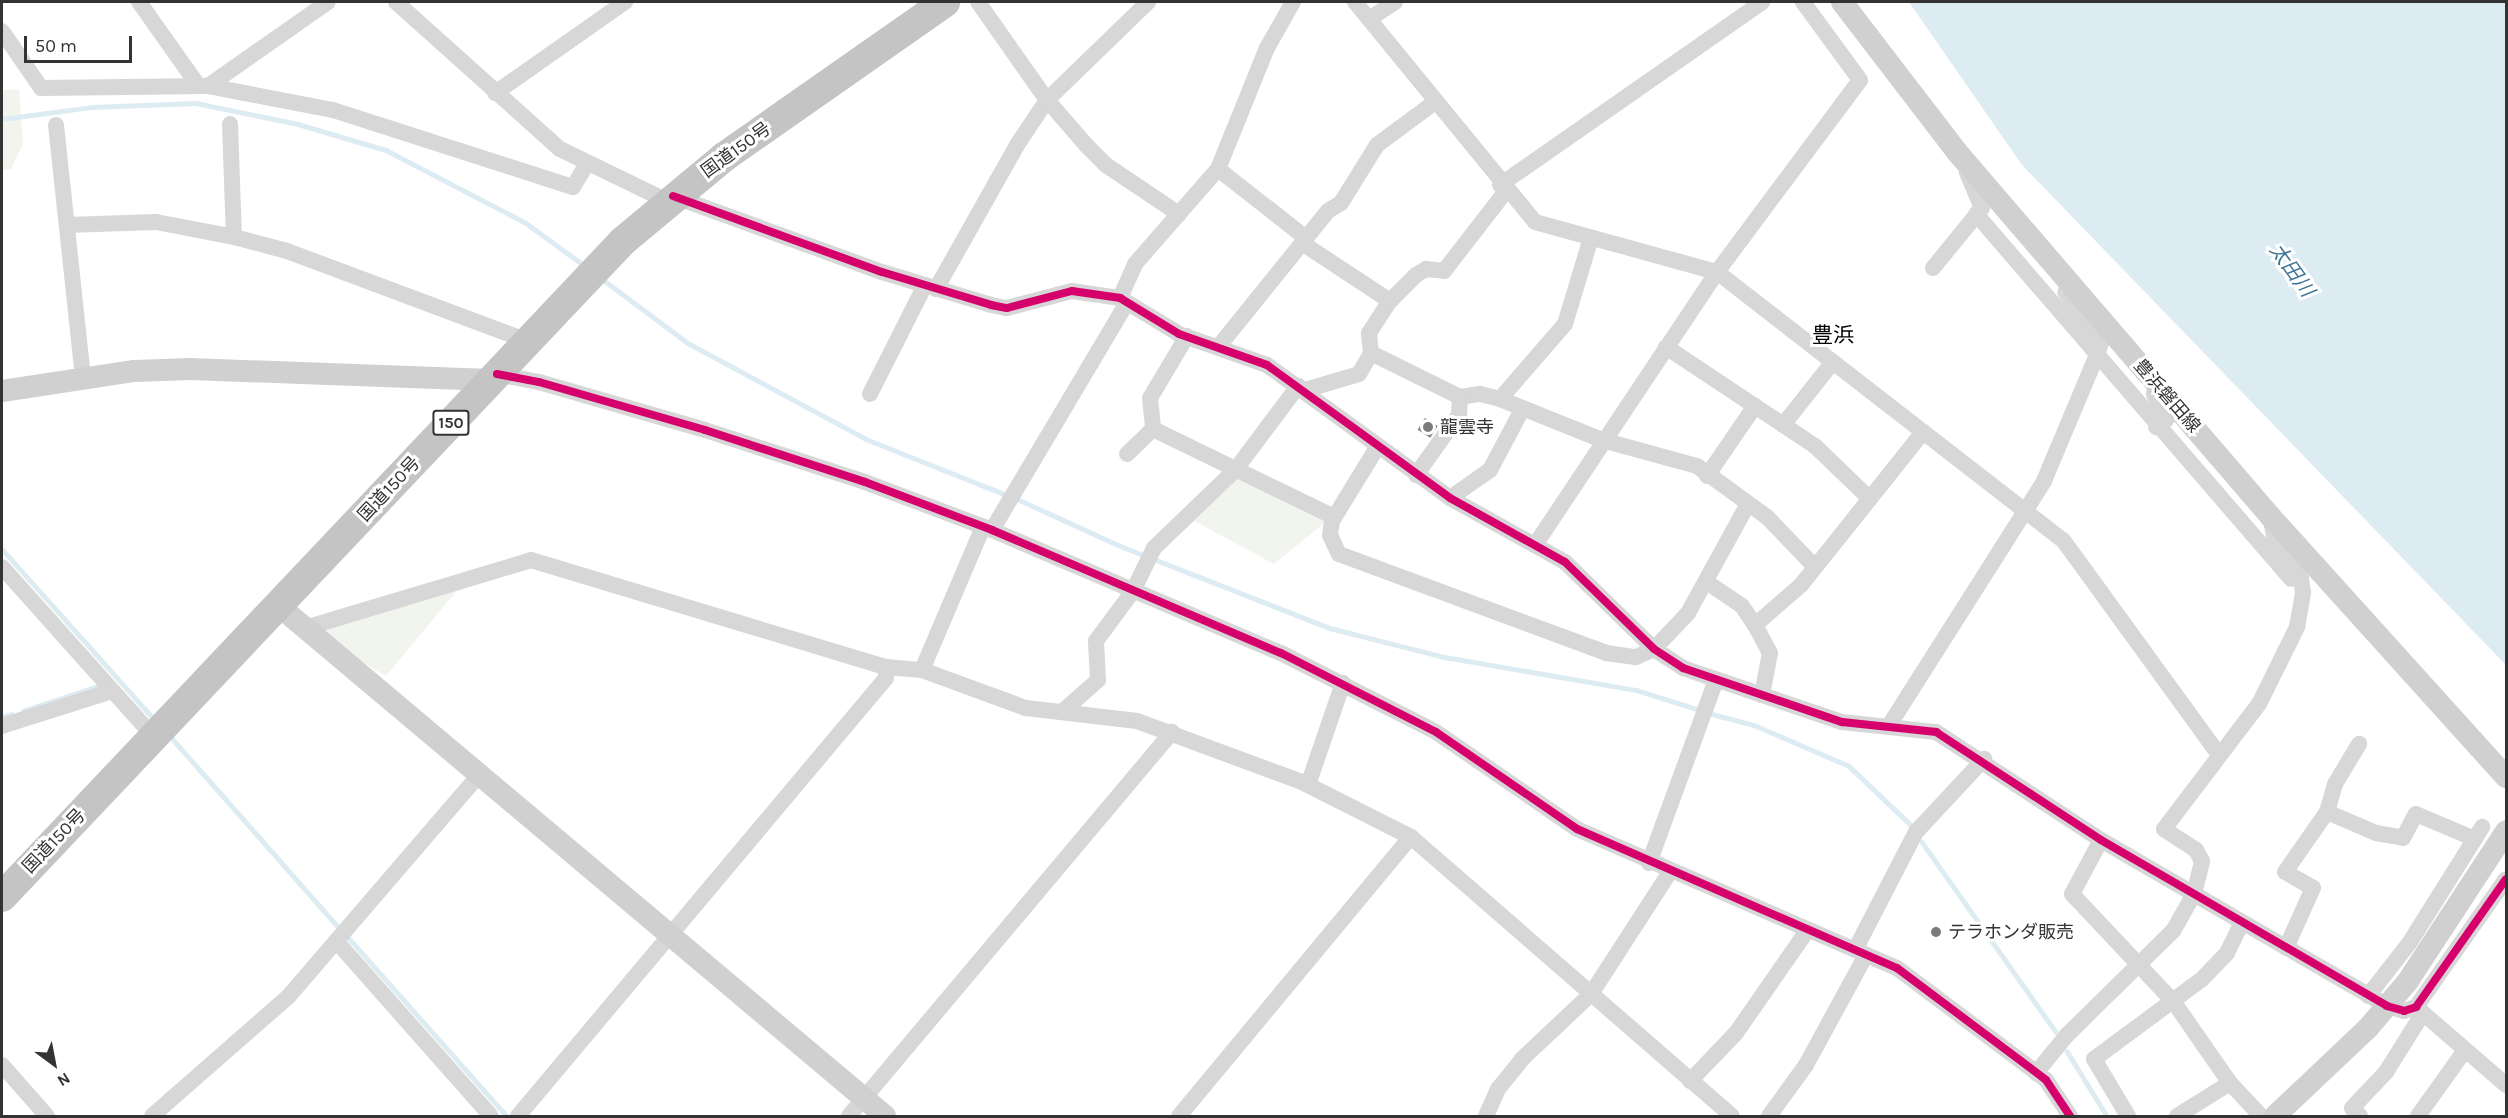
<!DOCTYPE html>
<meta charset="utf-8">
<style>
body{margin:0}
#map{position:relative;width:2508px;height:1118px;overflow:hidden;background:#fff;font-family:Karla,"Noto Sans JP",sans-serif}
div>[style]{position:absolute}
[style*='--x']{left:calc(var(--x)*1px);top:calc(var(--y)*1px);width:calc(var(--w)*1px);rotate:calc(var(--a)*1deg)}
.green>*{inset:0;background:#f1f5ed}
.water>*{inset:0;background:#ddebf3}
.stream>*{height:4.5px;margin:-2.25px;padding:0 2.25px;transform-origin:2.25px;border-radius:2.25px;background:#ddebf3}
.building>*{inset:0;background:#818181;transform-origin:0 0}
.street>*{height:16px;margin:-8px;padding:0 8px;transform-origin:8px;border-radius:8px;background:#d7d7d7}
.secondary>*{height:22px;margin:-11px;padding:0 11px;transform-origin:11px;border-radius:11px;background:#d0d0d0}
.highway>*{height:30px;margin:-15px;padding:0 15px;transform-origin:15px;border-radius:15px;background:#c4c4c4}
.cycleway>*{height:8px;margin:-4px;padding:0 4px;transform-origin:4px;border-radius:4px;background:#d6006c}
.dots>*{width:16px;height:16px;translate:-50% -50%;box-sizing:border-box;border:3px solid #fff;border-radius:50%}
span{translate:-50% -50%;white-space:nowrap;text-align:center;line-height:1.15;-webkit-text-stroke:6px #fff;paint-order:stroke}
.shield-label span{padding:2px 4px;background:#fff;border:2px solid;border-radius:4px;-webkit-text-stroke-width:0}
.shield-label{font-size:16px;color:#333;font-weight:700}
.street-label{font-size:18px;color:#333}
.poi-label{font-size:18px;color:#333}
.left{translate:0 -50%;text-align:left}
.water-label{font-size:20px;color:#3f7597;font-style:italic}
.quarter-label{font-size:21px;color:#000}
.frame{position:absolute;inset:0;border:3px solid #333;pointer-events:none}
.north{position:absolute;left:24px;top:1034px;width:60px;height:60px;-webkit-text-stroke:4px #fff;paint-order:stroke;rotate:148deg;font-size:16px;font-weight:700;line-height:24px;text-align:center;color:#333}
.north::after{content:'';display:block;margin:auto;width:21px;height:27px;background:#333;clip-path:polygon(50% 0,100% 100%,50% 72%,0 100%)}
.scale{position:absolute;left:24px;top:36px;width:108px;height:27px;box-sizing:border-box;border:3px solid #333;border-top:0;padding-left:8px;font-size:18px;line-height:21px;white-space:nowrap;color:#333;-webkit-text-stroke:4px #fff;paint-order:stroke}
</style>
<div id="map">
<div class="green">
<i style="clip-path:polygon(19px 89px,23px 144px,11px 169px,2px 170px,2px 90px)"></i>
<i style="clip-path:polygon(1236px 474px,1328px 520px,1274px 564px,1189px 518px)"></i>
<i style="clip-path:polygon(468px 577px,386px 676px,305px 628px)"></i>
</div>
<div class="water">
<i style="clip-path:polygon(1909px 2px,2506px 2px,2506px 665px,2022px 165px)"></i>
</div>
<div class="stream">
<i style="--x:2;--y:119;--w:91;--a:-7.6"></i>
<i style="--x:92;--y:107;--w:104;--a:-2.2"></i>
<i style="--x:196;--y:103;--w:104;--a:11.6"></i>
<i style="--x:298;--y:124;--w:92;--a:16.5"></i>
<i style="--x:386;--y:150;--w:158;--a:27.5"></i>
<i style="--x:526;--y:223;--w:73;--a:36.1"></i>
<i style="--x:601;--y:278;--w:109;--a:36.8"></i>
<i style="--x:688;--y:343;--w:202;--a:28.3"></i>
<i style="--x:866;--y:439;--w:152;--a:21.7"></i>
<i style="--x:1015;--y:498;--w:113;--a:24.5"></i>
<i style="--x:1118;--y:545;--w:228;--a:21.4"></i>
<i style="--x:1330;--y:628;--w:119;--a:14.2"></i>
<i style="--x:1445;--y:657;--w:194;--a:9.8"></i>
<i style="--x:1636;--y:690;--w:67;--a:17.4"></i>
<i style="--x:2;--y:549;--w:231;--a:48.2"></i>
<i style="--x:23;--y:711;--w:82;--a:-18.4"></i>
<i style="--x:1708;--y:713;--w:48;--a:14.6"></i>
<i style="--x:1754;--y:725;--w:103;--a:23.3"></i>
<i style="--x:1849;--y:766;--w:86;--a:43.6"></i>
<i style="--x:2;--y:717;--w:10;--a:-17"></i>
<i style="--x:170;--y:736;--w:259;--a:48.6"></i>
<i style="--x:1922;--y:842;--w:232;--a:54.8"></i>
<i style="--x:347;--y:936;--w:241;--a:48.4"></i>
<i style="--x:2067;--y:1051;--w:76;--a:58.4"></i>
</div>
<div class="building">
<i style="left:1425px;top:418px;width:15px;height:14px;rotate:32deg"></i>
</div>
<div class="street">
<i style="--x:139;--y:2;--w:100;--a:54.7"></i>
<i style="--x:396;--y:2;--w:220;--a:41.9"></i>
<i style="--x:560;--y:149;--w:119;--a:25.9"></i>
<i style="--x:978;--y:2;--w:120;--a:54.9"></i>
<i style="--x:1047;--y:100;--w:60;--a:49.1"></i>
<i style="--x:1086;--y:145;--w:28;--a:45"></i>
<i style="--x:1106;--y:165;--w:88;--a:33.9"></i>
<i style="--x:1355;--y:2;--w:284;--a:50.7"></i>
<i style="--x:1535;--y:222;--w:189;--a:15.4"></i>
<i style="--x:1717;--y:272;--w:438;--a:37.8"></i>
<i style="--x:2063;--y:540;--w:266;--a:54"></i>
<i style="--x:1369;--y:19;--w:31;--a:-33"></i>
<i style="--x:2;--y:31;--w:69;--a:55.6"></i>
<i style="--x:41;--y:88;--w:167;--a:-0.7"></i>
<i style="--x:208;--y:86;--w:127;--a:10.9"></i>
<i style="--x:333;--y:110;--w:252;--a:17.8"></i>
<i style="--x:573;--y:187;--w:27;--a:-59"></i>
<i style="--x:208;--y:86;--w:146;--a:-35"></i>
<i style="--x:495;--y:93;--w:159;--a:-35"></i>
<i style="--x:230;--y:124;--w:113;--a:88"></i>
<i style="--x:56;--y:125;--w:254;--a:83.9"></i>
<i style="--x:1218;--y:169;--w:112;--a:38.1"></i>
<i style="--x:1500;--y:185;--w:320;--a:-34.9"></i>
<i style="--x:673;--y:196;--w:222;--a:20"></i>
<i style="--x:882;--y:272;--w:114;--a:16.8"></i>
<i style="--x:991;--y:305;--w:16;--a:11"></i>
<i style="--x:1007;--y:308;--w:67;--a:-14.7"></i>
<i style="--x:1072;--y:291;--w:49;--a:8.3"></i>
<i style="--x:1120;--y:298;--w:69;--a:31.4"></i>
<i style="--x:1179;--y:334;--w:93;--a:19.4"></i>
<i style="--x:1267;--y:365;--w:226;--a:36"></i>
<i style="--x:1450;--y:498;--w:132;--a:29.1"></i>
<i style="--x:1565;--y:562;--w:124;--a:44.3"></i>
<i style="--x:1654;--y:649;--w:35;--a:33"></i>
<i style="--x:1683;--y:668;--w:168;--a:18.8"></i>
<i style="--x:1842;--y:722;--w:95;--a:6.1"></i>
<i style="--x:1936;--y:732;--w:197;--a:33.2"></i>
<i style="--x:2101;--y:840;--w:331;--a:30.1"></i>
<i style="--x:2387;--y:1006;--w:18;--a:16"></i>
<i style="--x:2404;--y:1011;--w:13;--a:-18"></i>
<i style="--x:2416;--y:1007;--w:156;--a:-54.9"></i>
<i style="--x:1976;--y:214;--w:482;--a:49.2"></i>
<i style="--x:67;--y:225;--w:89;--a:-1.9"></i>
<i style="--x:156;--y:222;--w:79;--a:10.9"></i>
<i style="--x:234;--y:237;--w:55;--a:14.8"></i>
<i style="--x:287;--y:251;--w:257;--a:20.5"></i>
<i style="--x:1302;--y:243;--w:105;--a:33.4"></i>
<i style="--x:1933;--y:268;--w:77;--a:-50.8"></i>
<i style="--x:1982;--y:208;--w:39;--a:-113"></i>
<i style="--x:936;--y:289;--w:165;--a:-60.6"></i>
<i style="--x:1017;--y:145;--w:54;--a:-56.3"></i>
<i style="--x:1047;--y:100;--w:141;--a:-44.1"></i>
<i style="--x:1120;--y:298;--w:37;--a:-66"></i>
<i style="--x:1135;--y:264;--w:126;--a:-48.9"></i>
<i style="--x:1218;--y:169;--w:131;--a:-68"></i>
<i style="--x:1267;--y:48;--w:53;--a:-60.5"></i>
<i style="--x:1187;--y:336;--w:72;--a:120.8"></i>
<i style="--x:1150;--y:398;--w:31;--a:84"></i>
<i style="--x:1153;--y:429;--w:201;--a:25.9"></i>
<i style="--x:1219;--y:346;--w:174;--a:-51.1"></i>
<i style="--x:1328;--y:211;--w:15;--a:-32"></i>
<i style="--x:1341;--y:203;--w:68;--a:-58.2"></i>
<i style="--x:1377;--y:145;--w:72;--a:-36.6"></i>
<i style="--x:1666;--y:347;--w:179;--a:33.6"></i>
<i style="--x:1815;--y:446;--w:76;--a:43.9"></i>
<i style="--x:1371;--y:353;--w:99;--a:26.3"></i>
<i style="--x:1460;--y:397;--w:20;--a:-9"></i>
<i style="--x:1480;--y:394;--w:21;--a:14"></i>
<i style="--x:1500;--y:399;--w:110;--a:21.9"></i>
<i style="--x:1602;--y:440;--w:98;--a:15.3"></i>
<i style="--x:1697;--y:466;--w:87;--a:36.1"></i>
<i style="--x:1767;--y:517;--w:69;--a:46.2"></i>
<i style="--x:497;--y:374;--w:43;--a:10.8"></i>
<i style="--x:539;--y:382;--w:173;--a:16.1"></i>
<i style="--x:705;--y:430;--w:168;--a:18"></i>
<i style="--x:865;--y:482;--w:136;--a:20.7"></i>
<i style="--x:992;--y:530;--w:314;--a:23.1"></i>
<i style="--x:1281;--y:653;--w:174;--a:27"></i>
<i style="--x:1436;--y:732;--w:171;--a:34.5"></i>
<i style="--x:1577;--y:829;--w:349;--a:23.5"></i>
<i style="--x:1897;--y:968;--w:186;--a:36.9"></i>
<i style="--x:2046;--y:1080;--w:43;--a:56.3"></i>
<i style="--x:1305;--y:390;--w:56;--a:-16.5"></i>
<i style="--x:1359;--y:374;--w:24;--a:-60"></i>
<i style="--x:1371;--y:353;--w:20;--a:-96"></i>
<i style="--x:1369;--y:333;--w:38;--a:-57"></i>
<i style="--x:1390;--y:301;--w:37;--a:-45"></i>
<i style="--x:1416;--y:275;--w:12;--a:-31"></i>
<i style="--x:1426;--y:269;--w:18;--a:6"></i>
<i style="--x:1444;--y:271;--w:101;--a:-52.2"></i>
<i style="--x:870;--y:394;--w:122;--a:-63.2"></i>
<i style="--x:1500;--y:399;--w:99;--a:-49.1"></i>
<i style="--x:1565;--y:324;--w:90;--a:-73.2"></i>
<i style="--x:1783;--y:425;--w:80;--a:-51.6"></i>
<i style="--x:2156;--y:427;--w:12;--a:-35"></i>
<i style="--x:2166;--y:420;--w:29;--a:-115"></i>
<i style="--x:2154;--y:394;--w:10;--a:-73"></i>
<i style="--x:1378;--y:446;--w:88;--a:121.5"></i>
<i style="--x:1332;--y:521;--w:14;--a:98"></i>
<i style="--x:1330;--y:535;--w:21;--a:65"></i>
<i style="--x:1339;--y:554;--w:285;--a:20.3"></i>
<i style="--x:1606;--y:653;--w:30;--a:8"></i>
<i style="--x:1636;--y:657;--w:20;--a:-24"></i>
<i style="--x:1654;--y:649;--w:50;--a:-46.6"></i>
<i style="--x:1688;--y:613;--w:124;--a:-61.2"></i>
<i style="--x:1127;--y:454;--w:36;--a:-44"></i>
<i style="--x:1416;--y:475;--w:74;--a:-54.4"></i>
<i style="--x:1459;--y:415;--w:18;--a:-87"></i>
<i style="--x:1707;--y:476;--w:85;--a:-55.6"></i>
<i style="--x:1450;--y:498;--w:49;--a:-35"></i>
<i style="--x:1490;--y:470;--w:70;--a:-62"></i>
<i style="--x:992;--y:530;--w:264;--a:-59.3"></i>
<i style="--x:1535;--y:545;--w:328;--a:-56.3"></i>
<i style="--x:1717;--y:272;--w:239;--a:-53.3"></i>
<i style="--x:1860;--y:80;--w:97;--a:-126.2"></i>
<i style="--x:2;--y:567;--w:228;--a:48.2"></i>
<i style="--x:1708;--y:583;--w:41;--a:34.1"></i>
<i style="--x:1742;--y:606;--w:23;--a:56"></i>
<i style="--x:1755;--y:625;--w:61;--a:-41"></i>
<i style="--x:1801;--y:585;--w:196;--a:-51.4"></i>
<i style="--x:1755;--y:625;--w:32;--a:62"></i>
<i style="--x:1770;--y:653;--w:43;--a:100.8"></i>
<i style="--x:305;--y:628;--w:236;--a:-16.7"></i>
<i style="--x:531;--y:560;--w:371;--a:16.8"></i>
<i style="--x:886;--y:667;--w:36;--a:5"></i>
<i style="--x:922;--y:670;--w:111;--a:20.1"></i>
<i style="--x:1026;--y:708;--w:112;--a:6.7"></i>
<i style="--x:1137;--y:721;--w:176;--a:20.3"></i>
<i style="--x:1302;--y:782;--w:122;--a:26.8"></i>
<i style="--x:1411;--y:837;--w:425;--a:41"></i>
<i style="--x:922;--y:670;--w:155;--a:-66.9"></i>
<i style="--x:1062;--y:712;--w:48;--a:-41.6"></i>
<i style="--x:1098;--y:680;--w:39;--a:-93"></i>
<i style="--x:1096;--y:641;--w:62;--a:-53.5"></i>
<i style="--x:1133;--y:591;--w:48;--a:-64"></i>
<i style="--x:1154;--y:548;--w:114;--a:-43.9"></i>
<i style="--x:1236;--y:469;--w:104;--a:-53.2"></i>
<i style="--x:1890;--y:724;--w:288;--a:-57.6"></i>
<i style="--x:2044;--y:481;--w:137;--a:-67.2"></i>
<i style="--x:2097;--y:355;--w:13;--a:-72"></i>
<i style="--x:2101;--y:343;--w:62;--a:-125.2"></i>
<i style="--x:2;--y:726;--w:115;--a:-17.7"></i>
<i style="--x:1308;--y:785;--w:108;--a:-71.1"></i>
<i style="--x:2327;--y:812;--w:53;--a:23.2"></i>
<i style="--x:2376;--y:833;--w:27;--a:10"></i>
<i style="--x:2403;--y:838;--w:27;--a:-62"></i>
<i style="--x:2416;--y:814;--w:64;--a:23"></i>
<i style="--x:2101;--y:840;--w:61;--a:118.2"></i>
<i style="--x:2072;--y:894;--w:147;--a:46.7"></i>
<i style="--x:2173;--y:1001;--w:100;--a:55.2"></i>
<i style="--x:2230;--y:1083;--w:45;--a:46.8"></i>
<i style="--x:1649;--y:863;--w:195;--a:-69.9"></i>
<i style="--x:337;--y:942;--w:232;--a:48.5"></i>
<i style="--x:2286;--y:948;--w:66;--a:-65.8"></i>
<i style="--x:2313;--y:888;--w:32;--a:-150"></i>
<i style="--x:2285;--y:872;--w:73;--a:-55"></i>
<i style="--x:2327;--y:812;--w:29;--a:-74"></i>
<i style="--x:2335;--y:784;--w:47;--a:-59"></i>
<i style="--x:1855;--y:950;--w:133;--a:-62.7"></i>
<i style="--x:1916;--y:832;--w:100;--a:-47"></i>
<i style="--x:2368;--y:996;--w:68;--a:-52.1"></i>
<i style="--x:2410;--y:942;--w:136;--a:-57.9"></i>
<i style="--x:2416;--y:1007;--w:119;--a:40.9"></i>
<i style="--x:2;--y:1065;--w:68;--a:48.6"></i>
<i style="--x:2036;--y:1073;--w:49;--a:-50.8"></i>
<i style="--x:2067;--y:1035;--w:148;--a:-44.5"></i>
<i style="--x:2173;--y:931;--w:43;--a:-60.4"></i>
<i style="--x:2194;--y:894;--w:34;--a:-76"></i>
<i style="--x:2202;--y:861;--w:13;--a:-119"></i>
<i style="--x:2196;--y:850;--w:38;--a:-147"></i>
<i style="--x:2164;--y:829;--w:157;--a:-52.8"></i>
<i style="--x:2259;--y:704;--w:86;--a:-63.7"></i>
<i style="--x:2297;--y:627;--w:35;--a:-80"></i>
<i style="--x:2303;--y:593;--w:15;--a:-98"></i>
<i style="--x:2301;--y:578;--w:46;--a:-124.4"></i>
<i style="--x:2275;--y:540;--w:24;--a:-102"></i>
<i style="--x:1690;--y:1081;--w:66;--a:-46.2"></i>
<i style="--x:1736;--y:1033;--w:124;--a:-55.2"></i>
<i style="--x:152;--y:1116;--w:181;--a:-41.2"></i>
<i style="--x:288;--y:997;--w:296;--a:-49.3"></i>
<i style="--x:518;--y:1116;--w:572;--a:-49.96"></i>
<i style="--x:886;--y:678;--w:11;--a:-90"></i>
<i style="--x:849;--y:1116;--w:502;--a:-49.93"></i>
<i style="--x:1179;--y:1116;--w:363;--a:-50.3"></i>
<i style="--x:1486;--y:1116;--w:30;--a:-66"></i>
<i style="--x:1498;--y:1089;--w:38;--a:-51"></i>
<i style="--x:1522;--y:1059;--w:95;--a:-43.3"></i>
<i style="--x:1591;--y:994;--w:145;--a:-57.1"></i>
<i style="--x:1769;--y:1116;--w:63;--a:-54"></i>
<i style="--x:1806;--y:1065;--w:125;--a:-61.4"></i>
<i style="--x:2128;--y:1116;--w:66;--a:-120.8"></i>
<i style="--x:2094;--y:1059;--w:134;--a:-36.5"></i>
<i style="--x:2202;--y:979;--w:36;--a:-46"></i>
<i style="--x:2227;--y:953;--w:34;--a:-64"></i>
<i style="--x:2177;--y:1116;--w:62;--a:-31.9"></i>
<i style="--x:2360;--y:1116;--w:11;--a:-135"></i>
<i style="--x:2352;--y:1108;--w:50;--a:-46.6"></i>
<i style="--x:2386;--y:1072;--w:70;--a:-57.9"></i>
<i style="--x:2418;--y:1116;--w:81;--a:-54.5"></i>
</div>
<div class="secondary">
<i style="--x:1842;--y:2;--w:189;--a:52.5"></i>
<i style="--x:1957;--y:152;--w:480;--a:49.3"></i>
<i style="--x:2270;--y:516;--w:352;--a:47.9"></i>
<i style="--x:2;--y:391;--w:134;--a:-8.6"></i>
<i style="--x:135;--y:371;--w:55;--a:-2.1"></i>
<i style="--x:190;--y:369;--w:301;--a:2.1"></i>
<i style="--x:279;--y:606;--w:792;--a:40.08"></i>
<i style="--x:2275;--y:1116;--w:128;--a:-43.4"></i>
<i style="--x:2368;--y:1028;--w:62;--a:-49.6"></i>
<i style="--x:2408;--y:981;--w:179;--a:-56.8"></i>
</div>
<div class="highway">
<i style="--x:2;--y:897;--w:903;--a:-46.57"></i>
<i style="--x:623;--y:241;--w:131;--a:-39.7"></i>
<i style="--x:724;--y:157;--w:270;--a:-35"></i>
</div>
<div class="cycleway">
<i style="--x:673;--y:196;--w:222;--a:20"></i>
<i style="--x:882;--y:272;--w:114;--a:16.8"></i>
<i style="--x:991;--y:305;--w:16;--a:11"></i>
<i style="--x:1007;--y:308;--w:67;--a:-14.7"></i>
<i style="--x:1072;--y:291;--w:49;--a:8.3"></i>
<i style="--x:1120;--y:298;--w:69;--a:31.4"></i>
<i style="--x:1179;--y:334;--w:93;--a:19.4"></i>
<i style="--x:1267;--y:365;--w:226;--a:36"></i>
<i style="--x:1450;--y:498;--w:132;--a:29.1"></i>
<i style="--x:1565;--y:562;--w:124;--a:44.3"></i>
<i style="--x:1654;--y:649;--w:35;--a:33"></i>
<i style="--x:1683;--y:668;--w:168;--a:18.8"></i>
<i style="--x:1842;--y:722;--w:95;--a:6.1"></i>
<i style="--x:1936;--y:732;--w:197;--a:33.2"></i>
<i style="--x:2101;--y:840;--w:331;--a:30.1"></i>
<i style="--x:2387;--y:1006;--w:18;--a:16"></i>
<i style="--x:2404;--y:1011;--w:13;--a:-18"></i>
<i style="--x:2416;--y:1007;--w:156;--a:-54.9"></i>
<i style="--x:497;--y:374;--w:43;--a:10.8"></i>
<i style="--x:539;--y:382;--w:173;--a:16.1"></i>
<i style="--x:705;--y:430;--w:168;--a:18"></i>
<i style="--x:865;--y:482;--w:136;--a:20.7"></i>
<i style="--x:992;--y:530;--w:314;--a:23.1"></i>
<i style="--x:1281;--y:653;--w:174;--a:27"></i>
<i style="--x:1436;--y:732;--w:171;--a:34.5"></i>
<i style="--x:1577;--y:829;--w:349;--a:23.5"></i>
<i style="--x:1897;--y:968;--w:186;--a:36.9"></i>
<i style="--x:2046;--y:1080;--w:43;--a:56.3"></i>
</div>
<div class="dots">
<i style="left:1428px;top:427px;background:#7a7a7a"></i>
<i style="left:1936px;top:932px;background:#7a7a7a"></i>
</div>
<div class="shield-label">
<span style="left:451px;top:423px">150</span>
</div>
<div class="street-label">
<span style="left:736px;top:150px;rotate:-36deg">国道150号</span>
<span style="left:2167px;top:396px;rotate:49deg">豊浜磐田線</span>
<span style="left:389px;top:489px;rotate:-47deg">国道150号</span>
<span style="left:54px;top:841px;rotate:-46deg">国道150号</span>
</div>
<div class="poi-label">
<span class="left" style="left:1440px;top:427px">龍雲寺</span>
<span class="left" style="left:1948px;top:932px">テラホンダ販売</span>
</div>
<div class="water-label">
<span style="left:2292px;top:270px;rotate:54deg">太田川</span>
</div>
<div class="quarter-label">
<span style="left:1833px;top:335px">豊浜</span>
</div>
<div class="frame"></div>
<div class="north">N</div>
<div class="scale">50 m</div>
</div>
